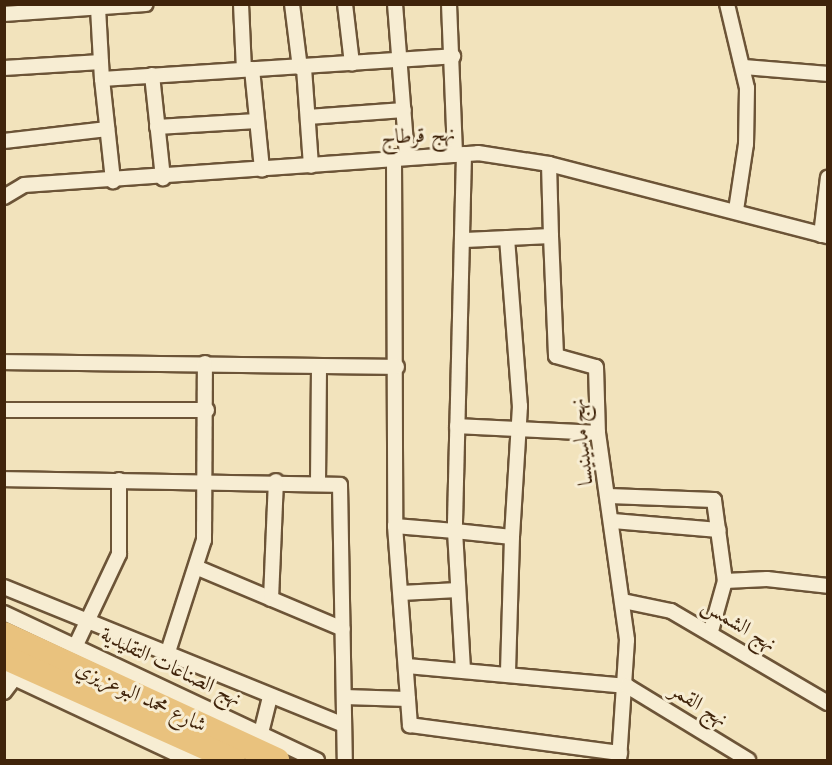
<!DOCTYPE html>
<meta charset="utf-8">
<style>
body{margin:0}
#map{position:relative;width:832px;height:765px;overflow:hidden;background:#f2e3bc;font-family:Cardo,Amiri,serif}
div>[style]{position:absolute}
[style*='--x']{left:calc(var(--x)*1px);top:calc(var(--y)*1px);width:calc(var(--w)*1px);rotate:calc(var(--a)*1deg)}
.roads{filter:drop-shadow(2px 0 #6c5437) drop-shadow(-2px 0 #6c5437) drop-shadow(0 2px #6c5437) drop-shadow(0 -2px #6c5437)}
.minor>*{height:14px;margin:-7px;padding:0 7px;transform-origin:7px;border-radius:7px;background:#f7edd3}
.secondary>*{height:20px;margin:-10px;padding:0 10px;transform-origin:10px;border-radius:10px;background:#f7edd3}
.trunk>*{height:24px;margin:-12px;padding:0 12px;transform-origin:12px;border-radius:12px;background:#e9c27e}
span{translate:-50% -50%;white-space:nowrap;text-align:center;line-height:1.15;-webkit-text-stroke:6px #f7edd3;paint-order:stroke}
.street-label{font-size:21px;color:#40240b}
.frame{position:absolute;inset:0;border:6px solid #40240b;pointer-events:none}
</style>
<div id="map">
<div class="roads">
<div class="minor">
<i style="--x:241;--y:4;--w:65;--a:87.4"></i>
<i style="--x:292;--y:4;--w:64;--a:82.9"></i>
<i style="--x:345;--y:4;--w:60;--a:83.3"></i>
<i style="--x:395;--y:4;--w:152;--a:85.5"></i>
<i style="--x:449;--y:4;--w:151;--a:87.7"></i>
<i style="--x:727;--y:4;--w:86;--a:76.6"></i>
<i style="--x:747;--y:88;--w:56;--a:91"></i>
<i style="--x:746;--y:144;--w:67;--a:98.6"></i>
<i style="--x:98;--y:8;--w:71;--a:86.8"></i>
<i style="--x:102;--y:79;--w:352;--a:-3.7"></i>
<i style="--x:4;--y:14;--w:142;--a:-4"></i>
<i style="--x:745;--y:67;--w:83;--a:4.8"></i>
<i style="--x:4;--y:68;--w:97;--a:-3.5"></i>
<i style="--x:304;--y:68;--w:98;--a:85.9"></i>
<i style="--x:252;--y:69;--w:101;--a:84.3"></i>
<i style="--x:152;--y:75;--w:104;--a:83.9"></i>
<i style="--x:102;--y:79;--w:103;--a:83.8"></i>
<i style="--x:308;--y:117;--w:96;--a:-4.2"></i>
<i style="--x:157;--y:127;--w:100;--a:-3.4"></i>
<i style="--x:4;--y:141;--w:104;--a:-6.6"></i>
<i style="--x:464;--y:154;--w:377;--a:91.4"></i>
<i style="--x:455;--y:531;--w:57;--a:6"></i>
<i style="--x:512;--y:537;--w:136;--a:91.7"></i>
<i style="--x:394;--y:157;--w:369;--a:89.8"></i>
<i style="--x:395;--y:526;--w:200;--a:85.7"></i>
<i style="--x:410;--y:725;--w:212;--a:7.6"></i>
<i style="--x:549;--y:164;--w:72;--a:88.4"></i>
<i style="--x:4;--y:197;--w:23;--a:-31"></i>
<i style="--x:24;--y:185;--w:455;--a:-4"></i>
<i style="--x:478;--y:153;--w:72;--a:8.8"></i>
<i style="--x:549;--y:164;--w:288;--a:14.5"></i>
<i style="--x:821;--y:235;--w:58;--a:-83.1"></i>
<i style="--x:507;--y:238;--w:169;--a:85.6"></i>
<i style="--x:520;--y:406;--w:131;--a:93.5"></i>
<i style="--x:465;--y:240;--w:86;--a:-2.7"></i>
<i style="--x:551;--y:236;--w:120;--a:87.6"></i>
<i style="--x:556;--y:356;--w:41;--a:15.4"></i>
<i style="--x:596;--y:367;--w:66;--a:88.3"></i>
<i style="--x:598;--y:433;--w:209;--a:82"></i>
<i style="--x:627;--y:640;--w:120;--a:93.8"></i>
<i style="--x:4;--y:362;--w:393;--a:0.7"></i>
<i style="--x:4;--y:410;--w:203;--a:0"></i>
<i style="--x:457;--y:426;--w:141;--a:2.8"></i>
<i style="--x:4;--y:479;--w:336;--a:1"></i>
<i style="--x:340;--y:485;--w:275;--a:89"></i>
<i style="--x:318;--y:482;--w:116;--a:-89.5"></i>
<i style="--x:609;--y:496;--w:105;--a:2.2"></i>
<i style="--x:714;--y:500;--w:82;--a:82.3"></i>
<i style="--x:613;--y:521;--w:106;--a:4.9"></i>
<i style="--x:395;--y:526;--w:60;--a:4.8"></i>
<i style="--x:455;--y:531;--w:139;--a:86.7"></i>
<i style="--x:198;--y:568;--w:157;--a:22.8"></i>
<i style="--x:4;--y:587;--w:367;--a:22.1"></i>
<i style="--x:401;--y:593;--w:57;--a:-3"></i>
<i style="--x:271;--y:599;--w:118;--a:-87.6"></i>
<i style="--x:623;--y:601;--w:49;--a:11.8"></i>
<i style="--x:671;--y:611;--w:182;--a:30.4"></i>
<i style="--x:4;--y:613;--w:346;--a:25.2"></i>
<i style="--x:711;--y:631;--w:52;--a:-74.4"></i>
<i style="--x:725;--y:581;--w:42;--a:-2.7"></i>
<i style="--x:767;--y:579;--w:61;--a:6.5"></i>
<i style="--x:76;--y:645;--w:101;--a:-64.7"></i>
<i style="--x:119;--y:554;--w:74;--a:-90"></i>
<i style="--x:167;--y:655;--w:121;--a:-72.2"></i>
<i style="--x:204;--y:540;--w:177;--a:-89.7"></i>
<i style="--x:407;--y:666;--w:221;--a:5.2"></i>
<i style="--x:627;--y:686;--w:142;--a:31.4"></i>
<i style="--x:4;--y:692;--w:20;--a:-53"></i>
<i style="--x:344;--y:697;--w:64;--a:1.8"></i>
<i style="--x:261;--y:733;--w:36;--a:-76"></i>
</div>
<div class="secondary">
<i style="--x:4;--y:670;--w:212;--a:25.1"></i>
</div>
<div class="trunk">
<i style="--x:4;--y:634;--w:301;--a:24.8"></i>
<i style="--x:4;--y:657;--w:251;--a:24.2"></i>
</div>
</div>
<div class="street-label">
<span style="left:418px;top:136px;rotate:-3deg">نهج قرطاج</span>
<span style="left:582px;top:442px;rotate:-96deg">نهج ماسينيسا</span>
<span style="left:739px;top:625px;rotate:31deg">نهج الشمس</span>
<span style="left:171px;top:667px;rotate:26deg">نهج الصناعات التقليدية</span>
<span style="left:141px;top:697px;rotate:25deg">شارع محمد البوعزيزي</span>
<span style="left:699px;top:705px;rotate:32deg">نهج القمر</span>
</div>
<div class="frame"></div>
</div>
